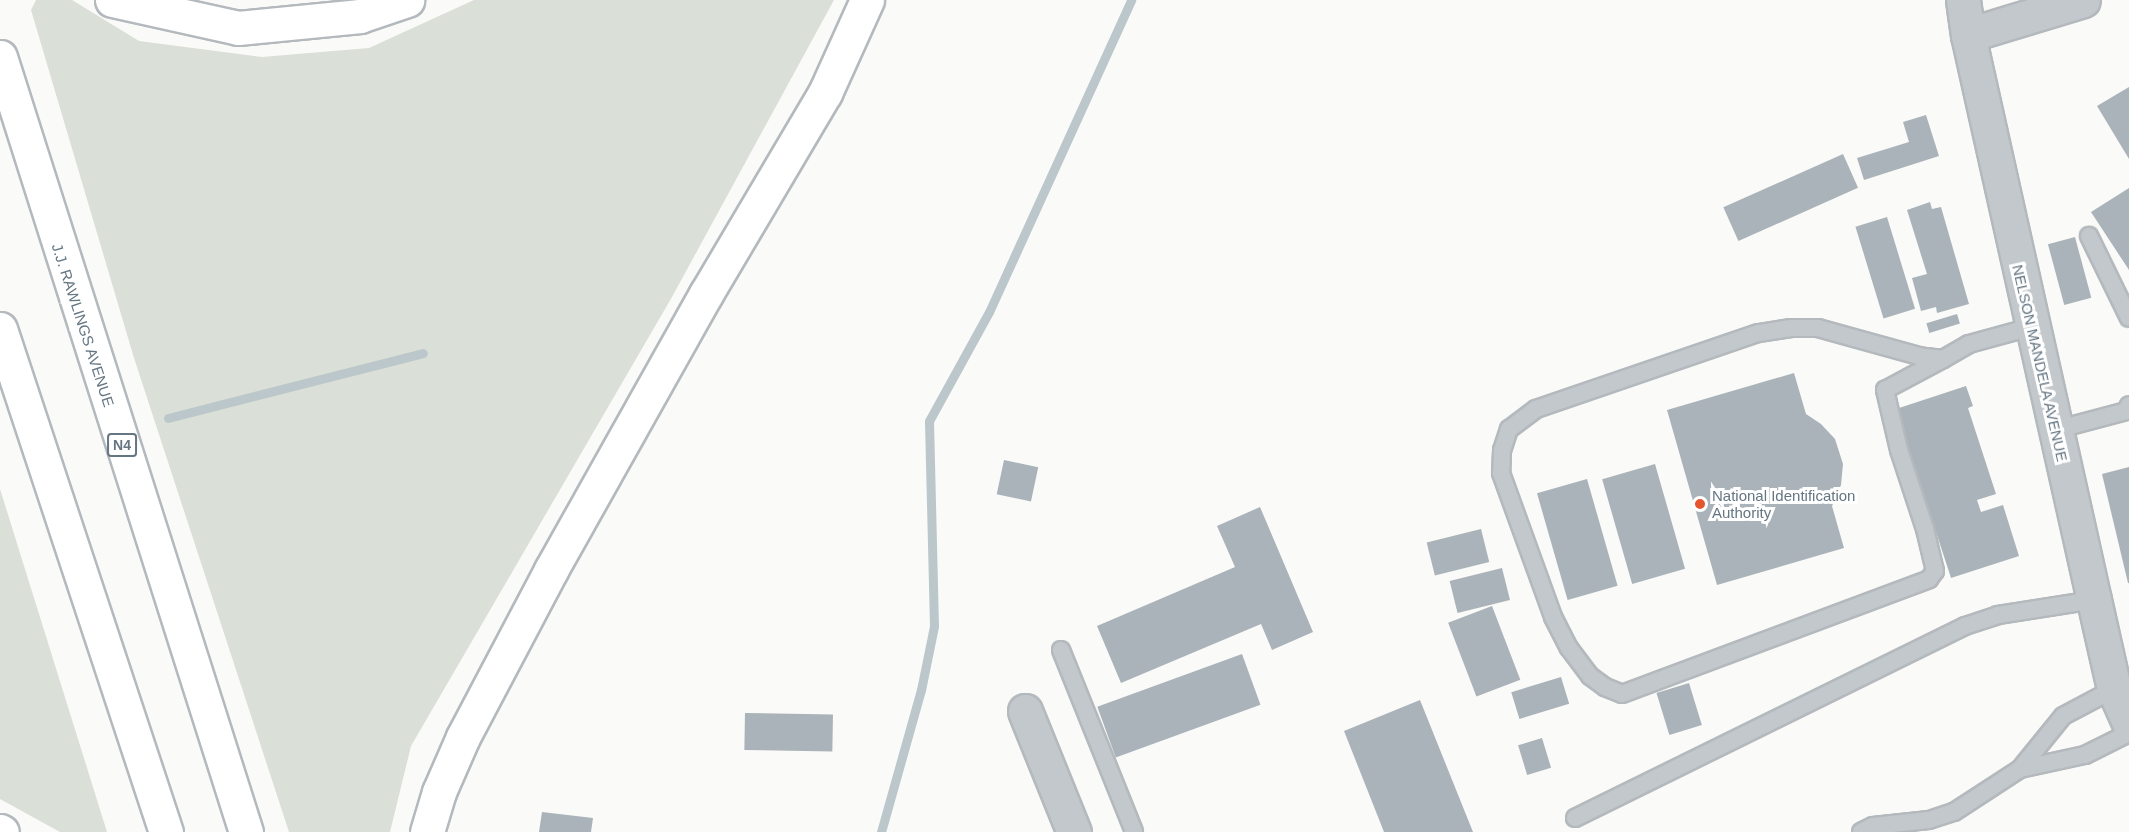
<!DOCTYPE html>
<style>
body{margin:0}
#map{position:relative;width:2129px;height:832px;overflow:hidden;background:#fafaf8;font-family:Arial,sans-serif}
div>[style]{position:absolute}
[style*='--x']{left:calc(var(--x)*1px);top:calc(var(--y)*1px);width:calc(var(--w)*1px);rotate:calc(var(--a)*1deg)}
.green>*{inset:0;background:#dadfd7}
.stream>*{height:9px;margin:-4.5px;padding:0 4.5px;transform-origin:4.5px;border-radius:4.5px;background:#bbc7cb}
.building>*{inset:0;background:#aab3b9;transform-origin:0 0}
.roads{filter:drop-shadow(2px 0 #b4b9bd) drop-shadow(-2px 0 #b4b9bd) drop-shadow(0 2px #b4b9bd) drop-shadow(0 -2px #b4b9bd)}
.service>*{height:16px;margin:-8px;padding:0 8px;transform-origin:8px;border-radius:8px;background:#c3c8cc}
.minor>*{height:33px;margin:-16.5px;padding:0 16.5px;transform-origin:16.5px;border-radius:16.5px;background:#c3c8cc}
.trunk>*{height:33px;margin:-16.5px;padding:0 16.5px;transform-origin:16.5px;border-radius:16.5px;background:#fff}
.motorway>*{height:33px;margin:-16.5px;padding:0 16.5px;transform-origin:16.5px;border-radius:16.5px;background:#fff}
.dots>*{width:16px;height:16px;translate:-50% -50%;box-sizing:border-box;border:3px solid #fff;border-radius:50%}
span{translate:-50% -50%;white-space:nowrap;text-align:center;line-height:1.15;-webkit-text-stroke:6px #fff;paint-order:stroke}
.shield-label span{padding:2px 4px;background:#fff;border:2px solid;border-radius:4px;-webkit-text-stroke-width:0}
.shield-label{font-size:14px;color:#657683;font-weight:700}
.street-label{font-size:15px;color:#657683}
.poi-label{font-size:15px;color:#657683}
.left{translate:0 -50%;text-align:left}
</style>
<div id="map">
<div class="green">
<i style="clip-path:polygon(36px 0,72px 0,139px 41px,262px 57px,369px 48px,474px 0,834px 0,672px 297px,411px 746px,390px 832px,289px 832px,134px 358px,31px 10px)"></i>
<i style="clip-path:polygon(0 489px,107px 832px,60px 832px,0 799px)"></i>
</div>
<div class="stream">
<i style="--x:168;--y:418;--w:263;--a:-14.3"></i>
<i style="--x:881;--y:832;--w:148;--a:-74.3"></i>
<i style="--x:921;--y:690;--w:65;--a:-78.5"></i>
<i style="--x:934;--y:626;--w:205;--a:-91.4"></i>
<i style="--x:929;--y:421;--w:124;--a:-61.2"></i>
<i style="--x:989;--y:312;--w:343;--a:-65.5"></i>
</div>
<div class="building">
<i style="clip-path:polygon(2129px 87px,2129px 159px,2097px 106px)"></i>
<i style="clip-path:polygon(1926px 115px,1939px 156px,1864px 180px,1857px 158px,1909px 142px,1903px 122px)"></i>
<i style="left:1843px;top:154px;width:37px;height:131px;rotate:66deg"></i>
<i style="clip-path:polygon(2129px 188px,2129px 270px,2091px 212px)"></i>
<i style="clip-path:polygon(1930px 202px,1932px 209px,1941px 207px,1969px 304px,1937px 313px,1936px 307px,1921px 311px,1912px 278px,1927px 274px,1907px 210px)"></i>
<i style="left:1887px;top:217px;width:96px;height:33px;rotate:73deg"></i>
<i style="left:2075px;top:237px;width:63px;height:28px;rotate:75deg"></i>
<i style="left:1957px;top:314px;width:10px;height:32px;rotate:73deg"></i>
<i style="clip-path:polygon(1794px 373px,1806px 414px,1821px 424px,1835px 439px,1843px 464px,1841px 485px,1832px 506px,1844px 548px,1717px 585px,1667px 410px)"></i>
<i style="clip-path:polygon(1966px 386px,1973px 406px,1968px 408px,1996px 494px,1977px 500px,1981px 512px,2003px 505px,2019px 556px,1951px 578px,1896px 409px)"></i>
<i style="left:1004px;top:460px;width:35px;height:35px;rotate:12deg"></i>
<i style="left:1655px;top:464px;width:109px;height:55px;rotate:74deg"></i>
<i style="clip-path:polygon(2129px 467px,2129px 583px,2128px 583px,2102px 474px)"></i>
<i style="left:1587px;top:479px;width:111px;height:52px;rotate:74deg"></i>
<i style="clip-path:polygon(1260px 507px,1313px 632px,1272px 650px,1261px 624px,1121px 683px,1097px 626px,1235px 567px,1217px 526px)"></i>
<i style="left:1481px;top:529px;width:34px;height:56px;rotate:76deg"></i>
<i style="left:1502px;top:568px;width:33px;height:54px;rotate:76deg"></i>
<i style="left:1492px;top:606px;width:79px;height:47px;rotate:69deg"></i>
<i style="left:1242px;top:654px;width:54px;height:154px;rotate:70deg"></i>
<i style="left:1561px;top:677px;width:28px;height:52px;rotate:73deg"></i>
<i style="left:1689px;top:683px;width:44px;height:34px;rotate:73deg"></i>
<i style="clip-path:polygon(1420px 700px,1473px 832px,1384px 832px,1344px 731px)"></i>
<i style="left:745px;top:713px;width:88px;height:37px;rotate:1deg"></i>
<i style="left:1542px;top:738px;width:31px;height:25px;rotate:73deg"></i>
<i style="clip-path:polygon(542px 812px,593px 818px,591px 832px,539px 832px)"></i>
</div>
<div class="roads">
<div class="service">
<i style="--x:2089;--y:236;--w:91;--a:64"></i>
<i style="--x:1943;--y:359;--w:24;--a:-173"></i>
<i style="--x:1919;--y:356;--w:105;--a:-164.5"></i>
<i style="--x:1818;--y:328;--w:27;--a:180"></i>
<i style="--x:1791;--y:328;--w:33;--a:171"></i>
<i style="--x:1758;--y:333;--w:235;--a:161.1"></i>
<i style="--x:1536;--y:409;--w:34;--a:143"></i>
<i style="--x:1509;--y:429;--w:22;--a:108"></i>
<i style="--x:1502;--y:450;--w:23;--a:92"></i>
<i style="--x:1501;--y:473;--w:153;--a:70.1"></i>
<i style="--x:1553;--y:617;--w:35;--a:63"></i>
<i style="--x:1569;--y:648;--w:35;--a:53"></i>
<i style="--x:1590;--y:676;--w:19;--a:36"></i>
<i style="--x:1605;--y:687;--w:18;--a:22"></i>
<i style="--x:1622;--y:694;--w:328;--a:-20.5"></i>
<i style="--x:1929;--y:579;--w:10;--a:-53"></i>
<i style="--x:1935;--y:571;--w:43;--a:-103.4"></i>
<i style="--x:1925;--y:529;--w:83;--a:-108.2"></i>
<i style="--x:1899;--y:450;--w:62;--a:-103.1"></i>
<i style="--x:1885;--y:390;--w:66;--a:-28.1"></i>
<i style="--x:1943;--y:359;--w:30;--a:-30"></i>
<i style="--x:1969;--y:344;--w:64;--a:-15.3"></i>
<i style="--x:2055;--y:430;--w:74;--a:-14.8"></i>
<i style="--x:2127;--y:411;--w:6;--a:-72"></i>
<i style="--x:1061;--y:650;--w:196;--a:68.1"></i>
<i style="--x:2020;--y:769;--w:66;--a:-12.2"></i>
<i style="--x:2085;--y:755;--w:49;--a:-26.6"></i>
<i style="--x:1575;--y:818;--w:435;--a:-26.2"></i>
<i style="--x:1965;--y:626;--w:35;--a:-18"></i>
<i style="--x:1998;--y:615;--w:97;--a:-8.9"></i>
<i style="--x:1861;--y:832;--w:13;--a:-27"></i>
<i style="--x:1873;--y:826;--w:56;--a:-6.1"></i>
<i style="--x:1929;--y:820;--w:26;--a:-18"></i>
<i style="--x:1954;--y:812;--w:79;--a:-33.1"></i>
<i style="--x:2020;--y:769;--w:68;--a:-50.9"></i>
<i style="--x:2063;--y:716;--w:58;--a:-27.9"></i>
</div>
<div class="minor">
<i style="--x:1963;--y:0;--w:35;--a:82"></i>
<i style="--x:1968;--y:35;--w:579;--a:77.43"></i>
<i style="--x:2094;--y:600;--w:91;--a:77.3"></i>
<i style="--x:2114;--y:689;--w:37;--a:66"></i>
<i style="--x:1968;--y:35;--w:120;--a:-16.9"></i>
<i style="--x:1025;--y:711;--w:131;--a:68"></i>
</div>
<div class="trunk">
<i style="--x:0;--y:57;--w:813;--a:72.39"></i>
<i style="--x:0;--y:329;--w:530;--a:71.74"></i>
</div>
<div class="motorway">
<i style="--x:112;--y:0;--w:129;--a:12.5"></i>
<i style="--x:238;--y:28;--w:123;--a:-5.6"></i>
<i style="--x:360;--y:16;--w:50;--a:-18.8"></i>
<i style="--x:0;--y:831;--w:2;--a:27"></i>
<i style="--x:427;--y:832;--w:42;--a:-73.3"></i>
<i style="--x:439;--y:792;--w:60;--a:-66.4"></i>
<i style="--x:463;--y:737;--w:189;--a:-62.2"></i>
<i style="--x:551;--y:570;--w:317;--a:-60.7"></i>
<i style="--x:706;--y:294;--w:234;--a:-59.4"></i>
<i style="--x:825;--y:93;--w:102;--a:-65.7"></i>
</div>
</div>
<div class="dots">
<i style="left:1700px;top:504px;background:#e4572e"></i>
</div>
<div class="shield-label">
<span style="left:122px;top:445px">N4</span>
</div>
<div class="street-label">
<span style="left:83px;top:325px;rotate:72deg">J.J. RAWLINGS AVENUE</span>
<span style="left:2040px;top:363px;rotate:77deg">NELSON MANDELA AVENUE</span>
</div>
<div class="poi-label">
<span class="left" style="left:1712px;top:504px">National Identification<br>Authority</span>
</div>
</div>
